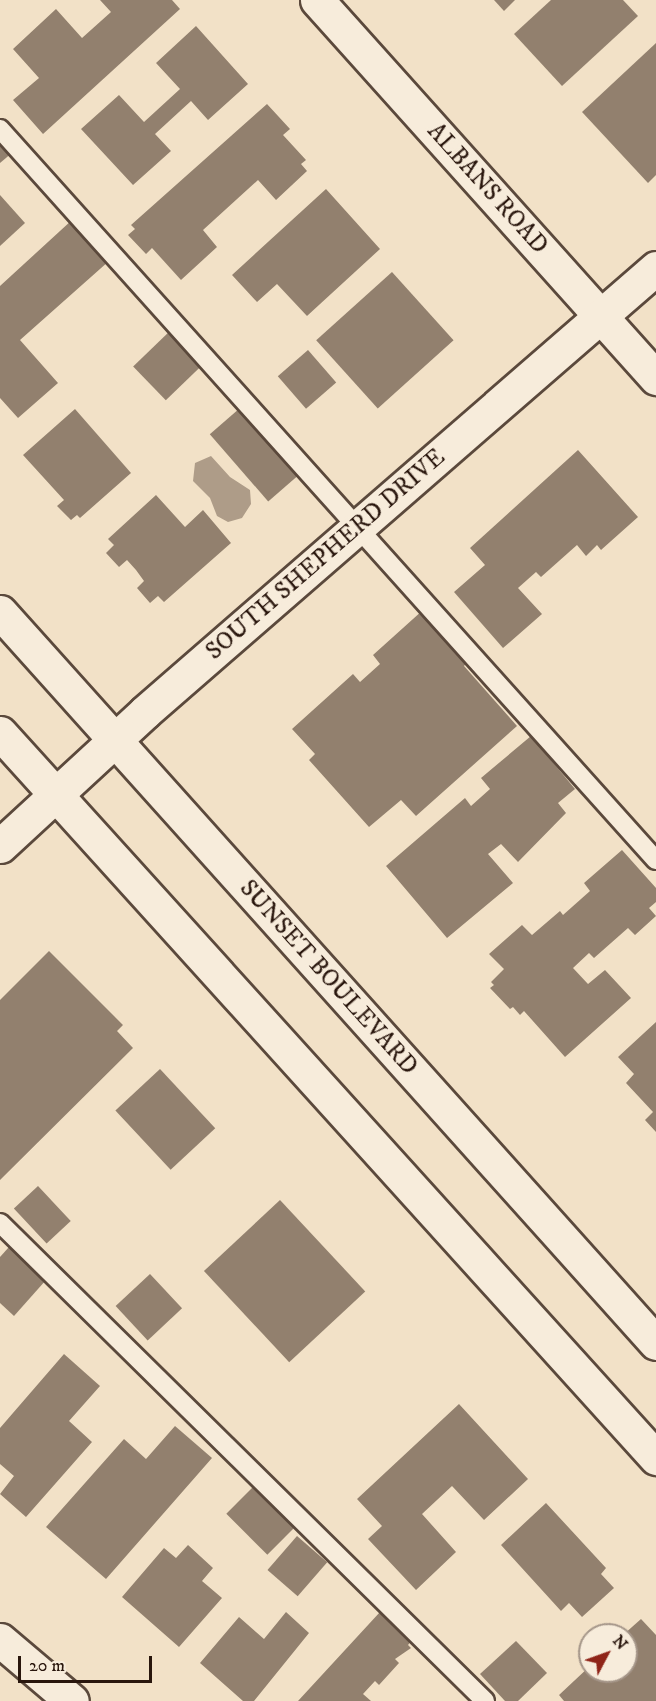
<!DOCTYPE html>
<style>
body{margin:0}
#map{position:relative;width:656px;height:1701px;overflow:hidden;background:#f2e1c7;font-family:"IM FELL DW Pica",serif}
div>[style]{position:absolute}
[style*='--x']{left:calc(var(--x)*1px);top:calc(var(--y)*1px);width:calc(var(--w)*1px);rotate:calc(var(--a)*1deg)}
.water>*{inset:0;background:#ae9c88}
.building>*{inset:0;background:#92806e;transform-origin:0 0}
.roads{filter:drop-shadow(2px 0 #5b493c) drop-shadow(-2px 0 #5b493c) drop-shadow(0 2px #5b493c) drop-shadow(0 -2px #5b493c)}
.lane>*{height:18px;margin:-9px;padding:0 9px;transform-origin:9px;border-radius:9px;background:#f7ecdb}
.street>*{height:33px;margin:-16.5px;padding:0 16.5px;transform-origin:16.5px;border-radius:16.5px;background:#f7ecdb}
.secondary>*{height:33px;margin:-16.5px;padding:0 16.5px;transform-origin:16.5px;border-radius:16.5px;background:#f7ecdb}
span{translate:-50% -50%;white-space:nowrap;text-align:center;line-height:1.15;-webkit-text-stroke:6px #f7ecdb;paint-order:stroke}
.street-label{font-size:24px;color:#29160d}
.north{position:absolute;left:578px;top:1623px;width:60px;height:60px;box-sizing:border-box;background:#f7ecdb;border:2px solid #a59689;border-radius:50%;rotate:49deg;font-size:16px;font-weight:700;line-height:24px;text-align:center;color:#29160d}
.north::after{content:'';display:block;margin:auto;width:21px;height:27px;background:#8f2418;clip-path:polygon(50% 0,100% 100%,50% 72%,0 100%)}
.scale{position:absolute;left:18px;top:1656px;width:134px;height:27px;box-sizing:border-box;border:3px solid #29160d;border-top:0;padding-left:8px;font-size:18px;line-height:21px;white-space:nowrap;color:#29160d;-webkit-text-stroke:4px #f7ecdb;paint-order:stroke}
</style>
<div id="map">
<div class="water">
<i style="clip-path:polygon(211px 456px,230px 477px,250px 490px,251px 504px,242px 518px,228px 522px,217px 516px,210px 498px,193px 481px,195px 463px)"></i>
</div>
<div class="building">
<i style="clip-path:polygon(100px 0,172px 0,180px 9px,43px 134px,13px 100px,39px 78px,13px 49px,56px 9px,82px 38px,111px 12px)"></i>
<i style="clip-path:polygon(494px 0,515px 0,504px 11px)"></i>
<i style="clip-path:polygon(551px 0,623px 0,638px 16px,562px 86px,514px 34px)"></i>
<i style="clip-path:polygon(196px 26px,248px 84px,208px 120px,191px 101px,155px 134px,171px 151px,133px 185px,81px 129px,119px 95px,144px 122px,180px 89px,156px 63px)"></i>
<i style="clip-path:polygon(656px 43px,656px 175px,648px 183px,582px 112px)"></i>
<i style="clip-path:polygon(267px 104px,290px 129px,283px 135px,306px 160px,301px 164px,307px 171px,276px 200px,258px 180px,203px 230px,217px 247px,181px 280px,152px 248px,146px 254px,128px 235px,135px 229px,131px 225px)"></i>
<i style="clip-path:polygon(0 138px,13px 152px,0 163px)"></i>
<i style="clip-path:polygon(326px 189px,380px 249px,307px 316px,277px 284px,257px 302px,232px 275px)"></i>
<i style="clip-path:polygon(0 195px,25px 223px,0 246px)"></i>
<i style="clip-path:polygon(72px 220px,109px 261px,20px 340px,58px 383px,18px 418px,0 398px,0 286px)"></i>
<i style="left:392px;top:272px;width:92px;height:102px;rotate:48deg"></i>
<i style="left:172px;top:329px;width:47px;height:54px;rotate:46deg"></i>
<i style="left:308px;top:350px;width:43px;height:40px;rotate:49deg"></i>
<i style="left:240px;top:408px;width:89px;height:40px;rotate:49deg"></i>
<i style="clip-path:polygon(75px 409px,131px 473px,80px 518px,77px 515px,71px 520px,57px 506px,64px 500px,23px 455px)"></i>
<i style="clip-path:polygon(578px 450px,638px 517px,601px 550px,597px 545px,586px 556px,577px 545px,541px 577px,536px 572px,518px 588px,542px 614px,503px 648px,454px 592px,485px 565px,470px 548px)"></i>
<i style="clip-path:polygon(156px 495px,185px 527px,203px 510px,231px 543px,164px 602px,158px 596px,150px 603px,137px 588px,144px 581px,136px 570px,127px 560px,119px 567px,106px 553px,114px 545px,108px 539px)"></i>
<i style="clip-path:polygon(423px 610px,468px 661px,464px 666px,517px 726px,416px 816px,401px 800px,369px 827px,309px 760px,315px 754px,292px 729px,353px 674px,360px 682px,380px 664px,373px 655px)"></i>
<i style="clip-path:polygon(531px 736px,575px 789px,558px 803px,566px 813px,518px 862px,501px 844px,488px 854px,513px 883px,447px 938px,386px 866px,465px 798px,471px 806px,490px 789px,481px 778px)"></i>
<i style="clip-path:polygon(622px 850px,656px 888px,656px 902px,649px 908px,656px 916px,635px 935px,628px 928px,594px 958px,589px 953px,573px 968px,588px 984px,605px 970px,631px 998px,565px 1057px,524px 1011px,520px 1015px,513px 1007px,510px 1009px,490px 988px,494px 985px,491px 982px,504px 969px,489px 954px,522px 925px,532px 935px,560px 911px,563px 915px,590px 891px,584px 883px)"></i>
<i style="clip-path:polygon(49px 951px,123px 1025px,117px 1031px,133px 1048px,0 1180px,0 1000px)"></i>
<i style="clip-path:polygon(656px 1022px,656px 1132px,645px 1120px,653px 1112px,626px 1083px,634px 1074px,618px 1057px)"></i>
<i style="left:160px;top:1069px;width:81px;height:61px;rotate:47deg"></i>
<i style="left:38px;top:1186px;width:48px;height:33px;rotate:47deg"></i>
<i style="left:280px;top:1200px;width:125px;height:104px;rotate:47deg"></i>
<i style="clip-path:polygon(9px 1247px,46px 1280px,14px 1316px,0 1303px,0 1257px)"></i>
<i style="left:150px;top:1274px;width:47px;height:47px;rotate:47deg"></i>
<i style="clip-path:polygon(64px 1354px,100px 1386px,69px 1421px,92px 1442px,26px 1517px,0 1494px,14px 1476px,0 1464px,0 1428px)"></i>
<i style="clip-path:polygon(459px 1404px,528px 1479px,484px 1520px,452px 1486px,422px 1514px,456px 1552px,416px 1590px,368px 1539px,382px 1526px,357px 1499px)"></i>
<i style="clip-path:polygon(175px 1426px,212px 1458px,106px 1579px,46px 1527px,124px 1439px,146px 1459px)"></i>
<i style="left:256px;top:1484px;width:58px;height:42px;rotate:45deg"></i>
<i style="clip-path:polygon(546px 1503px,606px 1568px,601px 1574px,614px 1588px,582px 1617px,569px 1603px,561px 1611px,501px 1545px)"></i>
<i style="left:297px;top:1536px;width:40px;height:45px;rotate:41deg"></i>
<i style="clip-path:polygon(188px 1545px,213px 1568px,202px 1581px,222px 1598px,179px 1647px,122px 1597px,164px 1548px,176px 1558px)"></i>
<i style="clip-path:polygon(286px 1612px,309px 1633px,254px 1701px,243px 1701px,200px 1663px,239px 1617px,264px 1639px)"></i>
<i style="clip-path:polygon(380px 1612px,412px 1640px,408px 1645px,411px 1648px,395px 1659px,399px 1663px,379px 1685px,375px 1681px,363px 1694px,371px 1701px,298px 1701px)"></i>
<i style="clip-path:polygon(641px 1619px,656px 1635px,656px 1701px,564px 1701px,559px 1695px,590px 1666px,590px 1671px,626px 1671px,623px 1635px)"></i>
<i style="clip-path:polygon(516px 1641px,547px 1673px,518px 1701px,505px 1701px,480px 1674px)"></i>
</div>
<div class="roads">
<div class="lane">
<i style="--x:0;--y:129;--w:982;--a:48.1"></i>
<i style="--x:0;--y:1223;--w:681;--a:44.58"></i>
</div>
<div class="street">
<i style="--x:317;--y:0;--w:508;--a:48.11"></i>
<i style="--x:0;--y:1640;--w:94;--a:40.3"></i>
</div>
<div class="secondary">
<i style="--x:0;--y:612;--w:982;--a:48.1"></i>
<i style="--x:0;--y:733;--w:978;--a:47.86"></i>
<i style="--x:0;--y:846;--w:197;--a:-42.7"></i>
<i style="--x:145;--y:712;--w:677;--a:-40.99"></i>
</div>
</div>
<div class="street-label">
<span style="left:487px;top:189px;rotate:48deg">ALBANS ROAD</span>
<span style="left:326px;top:555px;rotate:-41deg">SOUTH SHEPHERD DRIVE</span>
<span style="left:328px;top:978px;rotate:48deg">SUNSET BOULEVARD</span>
</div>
<div class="north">N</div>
<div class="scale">20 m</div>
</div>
